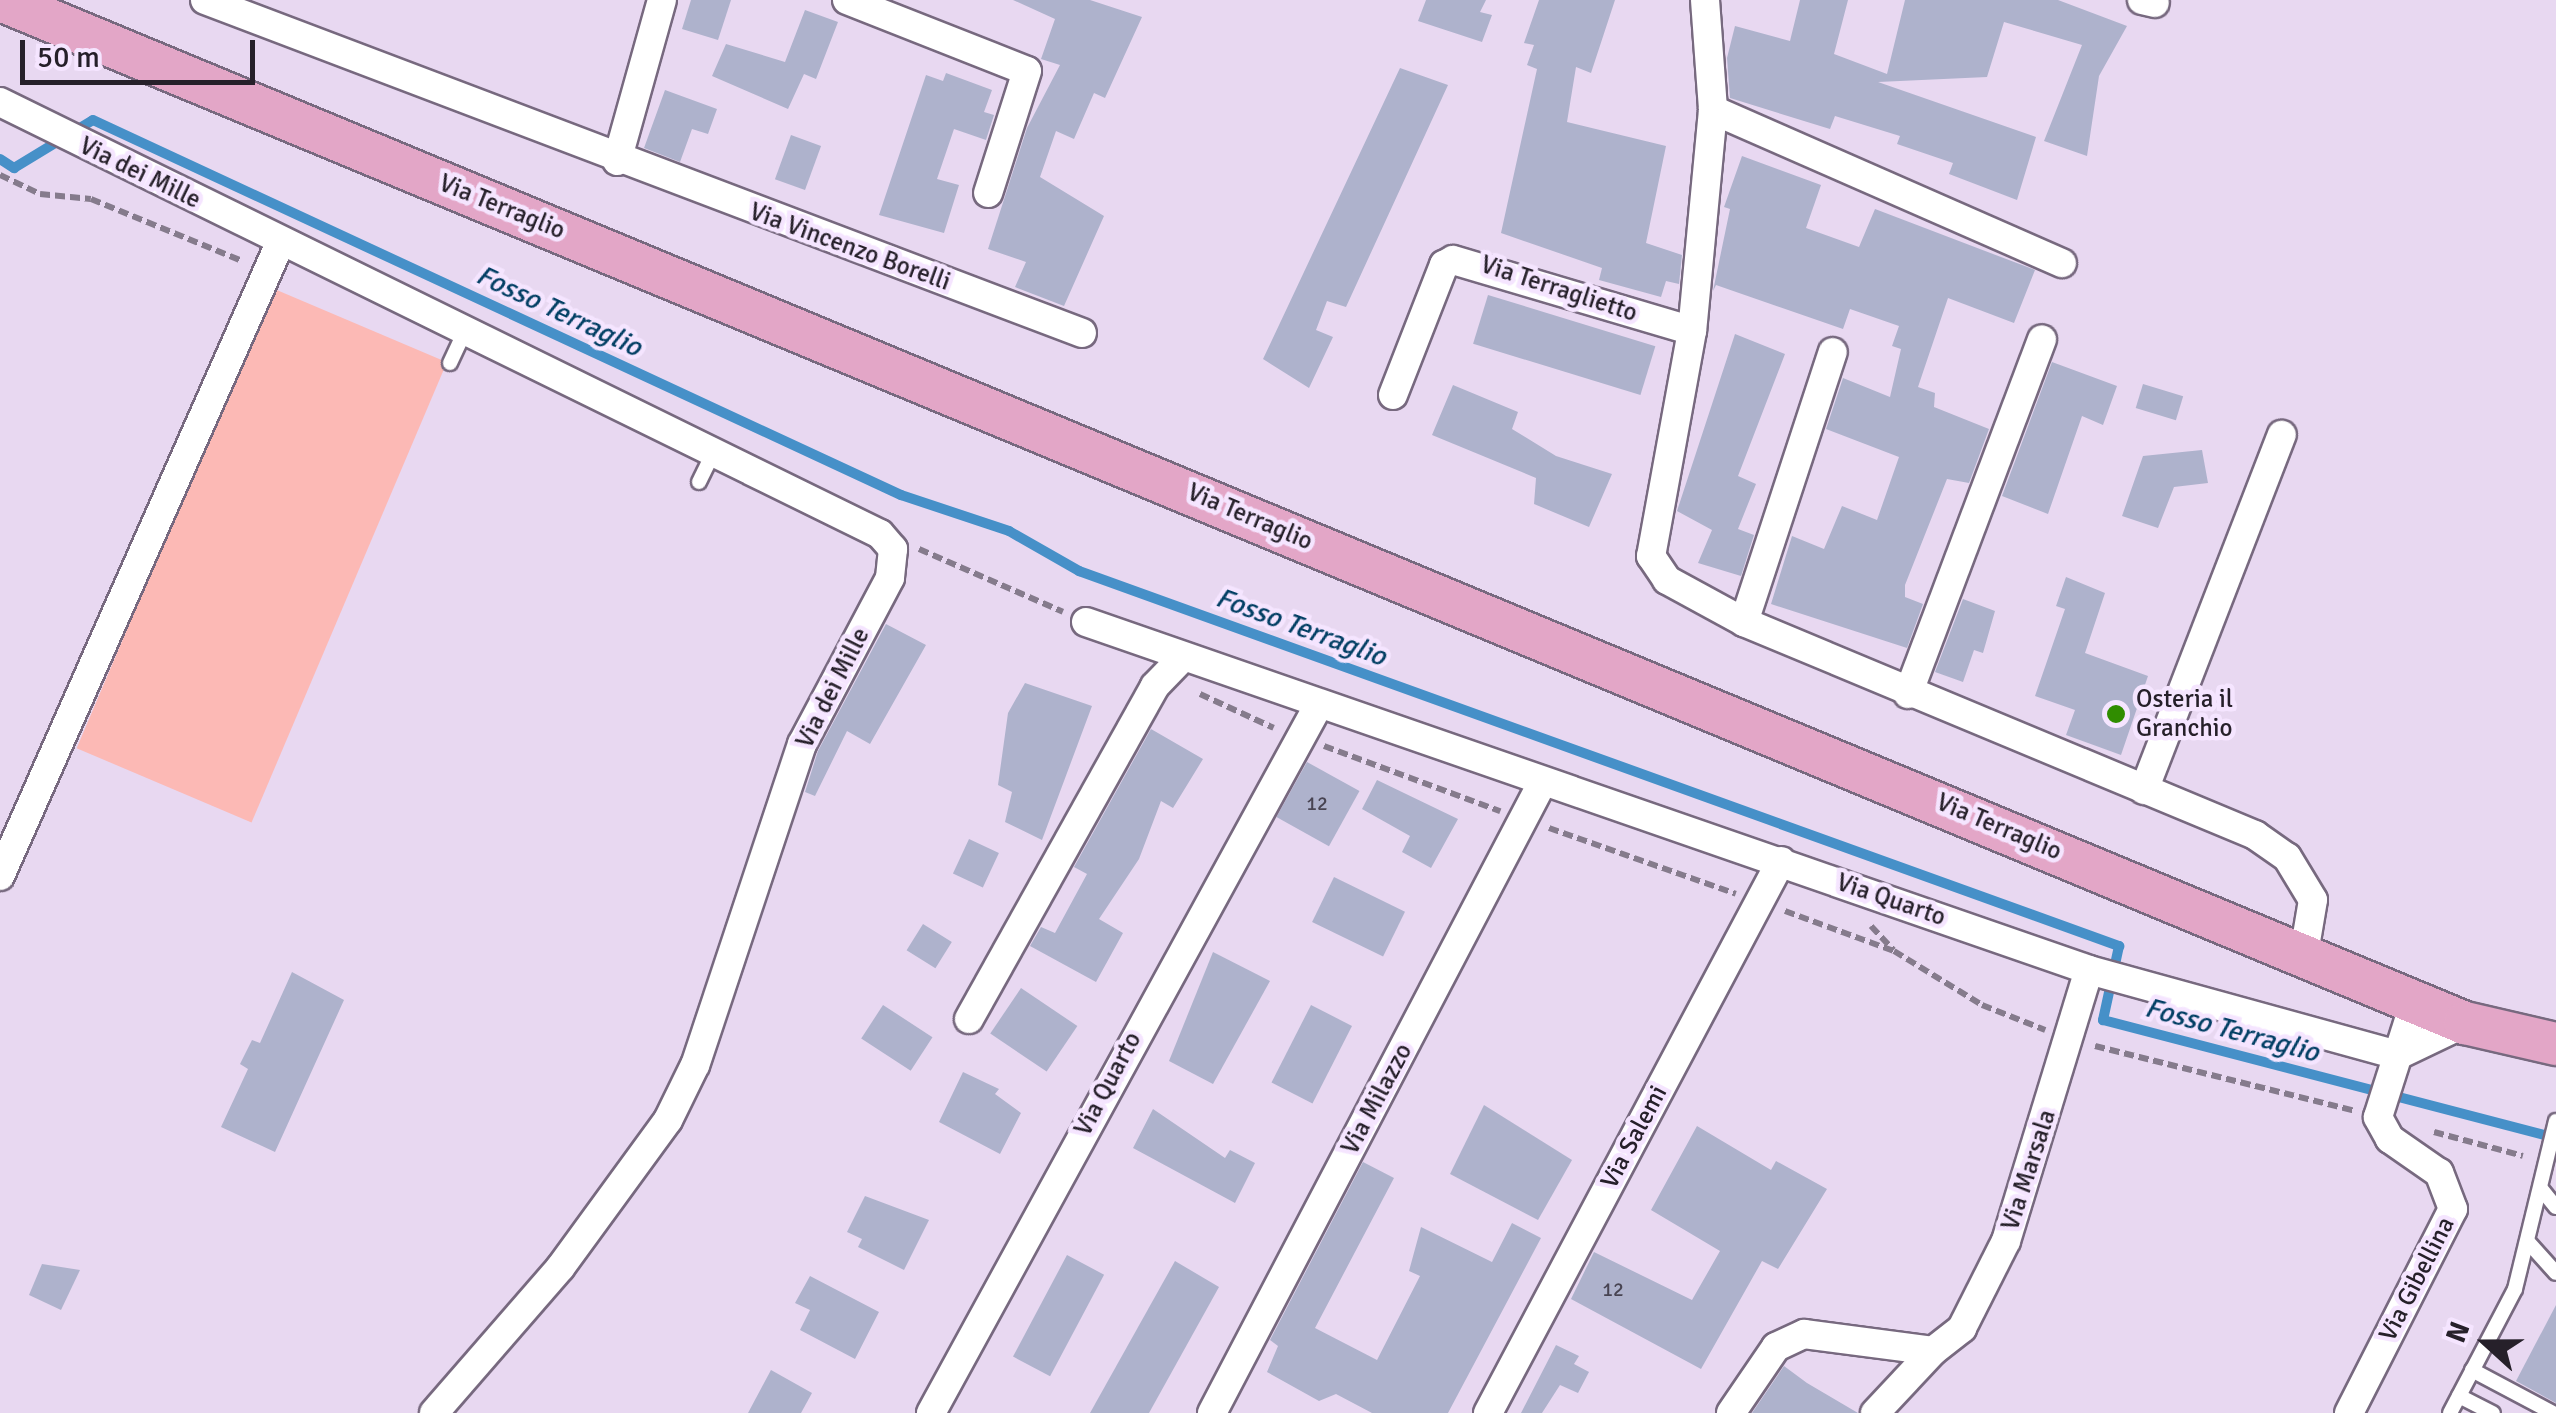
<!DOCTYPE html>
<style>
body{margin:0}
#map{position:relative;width:2556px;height:1413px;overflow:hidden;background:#e8d8f1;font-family:Signika,sans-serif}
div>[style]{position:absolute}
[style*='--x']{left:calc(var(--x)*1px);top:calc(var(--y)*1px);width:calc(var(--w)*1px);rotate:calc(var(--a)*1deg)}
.green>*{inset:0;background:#fcb9b5;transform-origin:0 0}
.stream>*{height:10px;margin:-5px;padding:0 5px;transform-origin:5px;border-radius:5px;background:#4690c8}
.building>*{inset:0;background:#aeb2cc;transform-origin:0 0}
.path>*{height:6px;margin-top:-3px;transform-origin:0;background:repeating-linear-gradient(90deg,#857b8c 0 10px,transparent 0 15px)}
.roads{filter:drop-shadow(2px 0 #77697f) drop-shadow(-2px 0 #77697f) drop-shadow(0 2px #77697f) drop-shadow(0 -2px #77697f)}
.service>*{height:14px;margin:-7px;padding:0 7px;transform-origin:7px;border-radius:7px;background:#fff}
.minor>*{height:28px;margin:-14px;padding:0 14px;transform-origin:14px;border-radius:14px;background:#fff}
.primary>*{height:42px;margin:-21px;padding:0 21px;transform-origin:21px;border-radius:21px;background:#e3a6c7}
.dots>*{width:28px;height:28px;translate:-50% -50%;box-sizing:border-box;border:5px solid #f5e5ff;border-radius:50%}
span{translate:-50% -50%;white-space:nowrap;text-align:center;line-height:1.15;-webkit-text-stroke:9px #f5e5ff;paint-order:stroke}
.number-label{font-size:20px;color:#484452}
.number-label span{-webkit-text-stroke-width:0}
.street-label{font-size:25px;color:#26202a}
.poi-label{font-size:25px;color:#26202a}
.left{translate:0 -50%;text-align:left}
.water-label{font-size:28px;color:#023f64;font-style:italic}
.north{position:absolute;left:2436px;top:1293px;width:100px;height:100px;-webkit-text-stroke:8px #f5e5ff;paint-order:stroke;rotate:291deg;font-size:28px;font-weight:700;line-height:40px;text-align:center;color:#26202a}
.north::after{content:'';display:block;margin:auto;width:35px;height:45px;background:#26202a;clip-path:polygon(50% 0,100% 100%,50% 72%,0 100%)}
.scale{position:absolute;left:20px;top:40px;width:235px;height:45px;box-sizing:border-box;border:5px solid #26202a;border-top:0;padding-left:12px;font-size:30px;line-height:35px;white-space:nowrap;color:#26202a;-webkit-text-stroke:8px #f5e5ff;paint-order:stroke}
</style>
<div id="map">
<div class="green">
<i style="left:272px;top:288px;width:190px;height:500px;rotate:23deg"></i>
</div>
<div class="stream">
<i style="--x:0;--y:159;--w:17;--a:33"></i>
<i style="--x:14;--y:168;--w:92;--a:-31.3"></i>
<i style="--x:93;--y:120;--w:891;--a:24.9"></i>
<i style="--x:901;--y:495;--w:114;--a:18.4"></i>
<i style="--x:1009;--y:531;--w:81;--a:29.7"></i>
<i style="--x:1079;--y:571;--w:1106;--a:19.83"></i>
<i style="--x:2119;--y:946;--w:76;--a:102.2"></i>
<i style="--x:2103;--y:1020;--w:468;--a:14.6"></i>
</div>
<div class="building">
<i style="clip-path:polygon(691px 0,731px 0,718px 40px,682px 29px)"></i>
<i style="clip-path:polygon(1013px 0,1090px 0,1142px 17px,1105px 98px,1094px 93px,1074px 139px,1056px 131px,1040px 177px,1104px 216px,1064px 306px,1015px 287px,1026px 262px,988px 249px,1027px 128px,1060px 65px,1041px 59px,1055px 19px)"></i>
<i style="clip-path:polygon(1426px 0,1486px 0,1480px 12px,1492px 15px,1482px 42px,1418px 21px)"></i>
<i style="clip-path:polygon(1539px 0,1615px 0,1591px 73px,1576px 67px,1567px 122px,1666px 146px,1646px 243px,1682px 255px,1679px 284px,1666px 281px,1661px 297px,1599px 280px,1602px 268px,1501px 233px,1537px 69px,1527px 65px,1534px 45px,1524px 43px)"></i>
<i style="clip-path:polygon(1800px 0,1848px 0,1834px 54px,1887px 74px,1905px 0,2058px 0,2127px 26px,2099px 76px,2087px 156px,2044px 141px,2082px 45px,2004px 22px,1987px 77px,1878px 82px,2036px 137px,2017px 200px,1949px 174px,1953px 163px,1897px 144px,1900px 136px,1835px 116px,1830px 129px,1730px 98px,1727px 58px,1735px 26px,1790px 41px)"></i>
<i style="clip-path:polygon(805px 10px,838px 22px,816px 79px,804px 74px,788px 109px,712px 76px,726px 44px,785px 62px)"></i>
<i style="clip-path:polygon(1400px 68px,1448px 85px,1346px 307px,1327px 301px,1316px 330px,1333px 337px,1309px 388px,1263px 359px)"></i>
<i style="clip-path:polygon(946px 73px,992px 90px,984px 112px,994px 115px,986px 140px,954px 129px,937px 179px,959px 185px,944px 233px,879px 215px,926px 75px,943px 81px)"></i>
<i style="clip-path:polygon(665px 90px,717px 109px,708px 134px,692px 129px,680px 162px,644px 148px)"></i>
<i style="left:791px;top:135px;width:32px;height:47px;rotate:20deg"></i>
<i style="clip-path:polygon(1742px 156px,1821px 185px,1806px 228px,1859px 247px,1875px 209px,2035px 270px,2014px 323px,1948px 298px,1918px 387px,1935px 393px,1934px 407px,1989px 429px,1969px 483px,1947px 479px,1905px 585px,1905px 597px,1923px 604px,1907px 648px,1771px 604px,1792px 536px,1824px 549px,1842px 506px,1877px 520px,1899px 457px,1826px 429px,1843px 378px,1890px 397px,1901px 349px,1892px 346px,1899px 326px,1850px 309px,1843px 329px,1716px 285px,1713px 291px,1730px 209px,1724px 207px)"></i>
<i style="left:1488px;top:295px;width:175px;height:51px;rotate:17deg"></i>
<i style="clip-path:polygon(1735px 334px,1785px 354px,1738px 476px,1756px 484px,1738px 529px,1754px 535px,1741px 576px,1698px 563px,1712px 530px,1677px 511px)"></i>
<i style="clip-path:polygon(2052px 362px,2117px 386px,2103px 425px,2082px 416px,2048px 514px,2002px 496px)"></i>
<i style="left:2143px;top:384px;width:42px;height:25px;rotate:17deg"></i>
<i style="clip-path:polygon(1453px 385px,1518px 412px,1512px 429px,1556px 456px,1612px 474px,1589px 527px,1534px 504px,1536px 478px,1432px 435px)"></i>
<i style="clip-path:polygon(2202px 450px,2208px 483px,2174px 487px,2158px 528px,2122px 516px,2143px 456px)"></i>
<i style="clip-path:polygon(2066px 577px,2105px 593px,2085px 653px,2148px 676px,2121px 755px,2066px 735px,2075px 710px,2035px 696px,2065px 609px,2056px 606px)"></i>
<i style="clip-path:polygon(1963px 599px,1995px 611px,1983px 653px,1974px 650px,1963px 682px,1935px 672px)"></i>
<i style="clip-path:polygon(886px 624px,926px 645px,870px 744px,847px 731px,815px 796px,805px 792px,818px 751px)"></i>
<i style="clip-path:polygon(1025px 683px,1092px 706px,1042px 840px,1005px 822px,1012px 792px,998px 785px,1008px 713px)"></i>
<i style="clip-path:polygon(1151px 729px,1203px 759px,1173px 808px,1161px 801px,1139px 859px,1099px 919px,1123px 933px,1096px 982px,1030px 946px,1041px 927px,1055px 933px,1087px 874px,1074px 867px)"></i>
<i style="left:1307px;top:762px;width:60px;height:63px;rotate:29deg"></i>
<i style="clip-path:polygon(1377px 780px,1458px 819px,1431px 868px,1402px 852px,1410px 836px,1362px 809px)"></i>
<i style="left:969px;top:839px;width:33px;height:38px;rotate:25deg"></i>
<i style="left:1334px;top:877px;width:79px;height:50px;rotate:26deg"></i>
<i style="left:923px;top:924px;width:34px;height:31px;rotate:32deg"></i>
<i style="clip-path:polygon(1213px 952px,1270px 981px,1213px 1084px,1169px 1061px)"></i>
<i style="clip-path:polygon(292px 972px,344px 1000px,275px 1152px,221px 1127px,248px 1069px,240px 1064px,252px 1040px,260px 1043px)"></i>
<i style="left:1021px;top:988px;width:68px;height:55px;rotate:34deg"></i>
<i style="left:883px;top:1005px;width:59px;height:40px;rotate:33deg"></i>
<i style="left:1311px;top:1005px;width:46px;height:87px;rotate:27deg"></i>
<i style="clip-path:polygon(963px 1072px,999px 1089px,995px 1094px,1021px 1113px,1000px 1154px,939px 1122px)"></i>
<i style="clip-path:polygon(1484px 1105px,1572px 1160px,1538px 1220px,1450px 1174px)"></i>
<i style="clip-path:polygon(1153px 1109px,1225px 1158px,1230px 1150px,1255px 1163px,1235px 1203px,1133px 1148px)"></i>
<i style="clip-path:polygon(1697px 1126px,1771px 1170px,1776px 1161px,1827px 1189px,1778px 1269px,1762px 1261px,1701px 1369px,1571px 1299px,1594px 1252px,1692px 1300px,1720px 1251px,1651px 1210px)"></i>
<i style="clip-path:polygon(1363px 1162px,1394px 1178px,1315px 1328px,1377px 1360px,1420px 1276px,1409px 1271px,1421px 1227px,1492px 1262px,1512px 1223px,1541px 1238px,1448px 1413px,1372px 1413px,1336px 1394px,1319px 1401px,1267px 1372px,1278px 1346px,1270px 1340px)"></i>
<i style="clip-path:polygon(865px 1196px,929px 1220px,904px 1270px,858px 1247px,862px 1239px,847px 1232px)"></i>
<i style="left:1067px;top:1255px;width:42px;height:115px;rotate:28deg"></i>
<i style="clip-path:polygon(1175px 1261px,1219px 1287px,1149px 1413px,1090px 1413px)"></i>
<i style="clip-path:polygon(42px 1264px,80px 1270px,61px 1310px,29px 1295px)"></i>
<i style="clip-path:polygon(810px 1276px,879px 1312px,855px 1359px,800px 1330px,810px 1310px,795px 1303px)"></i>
<i style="clip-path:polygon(2556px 1305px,2556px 1403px,2516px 1381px)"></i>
<i style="clip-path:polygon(1556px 1345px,1579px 1356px,1574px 1364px,1589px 1372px,1578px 1393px,1560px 1385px,1542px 1413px,1521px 1413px)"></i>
<i style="clip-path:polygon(1784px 1366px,1807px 1383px,1858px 1413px,1752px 1413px)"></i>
<i style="clip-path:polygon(771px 1370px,812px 1393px,801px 1413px,748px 1413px)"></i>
</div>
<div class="path">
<i style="--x:0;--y:175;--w:44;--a:25.4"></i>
<i style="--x:40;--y:194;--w:51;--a:5.6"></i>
<i style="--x:91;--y:199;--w:163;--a:22.3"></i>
<i style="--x:919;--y:549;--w:157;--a:23.6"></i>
<i style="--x:1200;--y:694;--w:81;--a:24.7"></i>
<i style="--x:1324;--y:746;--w:188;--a:20.3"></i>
<i style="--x:1549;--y:828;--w:198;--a:19.4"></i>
<i style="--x:1785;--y:911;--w:116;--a:20.2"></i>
<i style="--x:1894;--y:951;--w:103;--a:31.5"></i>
<i style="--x:1982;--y:1005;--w:68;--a:21.6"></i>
<i style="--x:1871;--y:926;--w:33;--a:47"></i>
<i style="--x:2095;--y:1046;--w:268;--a:14"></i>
<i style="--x:2434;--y:1132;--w:92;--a:15.1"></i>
</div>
<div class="roads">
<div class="service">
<i style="--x:450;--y:363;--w:35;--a:-65"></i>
<i style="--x:699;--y:482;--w:32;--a:-64"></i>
<i style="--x:2542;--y:1190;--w:22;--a:51"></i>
<i style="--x:2529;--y:1243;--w:40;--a:48"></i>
<i style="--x:2472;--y:1370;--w:92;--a:28"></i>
<i style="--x:2459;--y:1396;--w:38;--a:27"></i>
<i style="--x:2450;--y:1413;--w:140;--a:-62.3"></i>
<i style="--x:2515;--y:1289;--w:173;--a:-76.3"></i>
</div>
<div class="minor">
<i style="--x:205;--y:0;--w:938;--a:20.79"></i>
<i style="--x:847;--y:0;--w:193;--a:21.5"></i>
<i style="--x:1027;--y:71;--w:128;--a:107.7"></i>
<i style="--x:1705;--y:0;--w:110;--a:85.8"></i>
<i style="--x:1713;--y:110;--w:222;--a:95.4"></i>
<i style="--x:1692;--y:331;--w:229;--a:100.3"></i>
<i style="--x:1651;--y:556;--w:29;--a:56"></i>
<i style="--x:1667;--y:580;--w:88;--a:28.6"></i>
<i style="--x:1744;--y:622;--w:554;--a:22.63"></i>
<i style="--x:2255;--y:835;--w:39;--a:35"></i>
<i style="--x:2287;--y:857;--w:50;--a:58.8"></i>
<i style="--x:2313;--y:900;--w:54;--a:99.6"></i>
<i style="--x:2142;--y:0;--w:13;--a:13"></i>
<i style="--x:0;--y:102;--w:980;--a:26.15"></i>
<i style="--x:880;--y:534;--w:20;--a:49"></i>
<i style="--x:893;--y:549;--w:29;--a:96"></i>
<i style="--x:890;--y:578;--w:188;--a:117.9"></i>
<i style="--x:802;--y:744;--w:338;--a:108.4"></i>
<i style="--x:695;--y:1065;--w:61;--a:116.1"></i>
<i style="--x:668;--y:1120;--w:183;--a:126.1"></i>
<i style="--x:560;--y:1268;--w:192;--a:131"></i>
<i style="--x:1713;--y:110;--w:381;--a:23.7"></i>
<i style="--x:617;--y:161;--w:167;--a:-74.4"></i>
<i style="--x:1393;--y:395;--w:140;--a:-68.6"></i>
<i style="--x:1444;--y:265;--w:10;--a:-29"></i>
<i style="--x:1453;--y:260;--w:249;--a:16.5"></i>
<i style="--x:1086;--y:622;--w:1062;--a:19.13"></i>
<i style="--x:2089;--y:970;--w:320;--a:15.4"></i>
<i style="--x:2398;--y:1055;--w:74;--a:-25.5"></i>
<i style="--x:1744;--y:622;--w:284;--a:-71.8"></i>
<i style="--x:1908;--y:694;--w:379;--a:-69.3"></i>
<i style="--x:2144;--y:790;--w:381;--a:-68.8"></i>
<i style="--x:0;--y:876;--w:694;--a:-66.13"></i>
<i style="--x:969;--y:1019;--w:381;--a:-60.8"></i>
<i style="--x:1155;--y:686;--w:40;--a:-46"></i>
<i style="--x:931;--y:1413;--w:806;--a:-61.3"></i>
<i style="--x:1212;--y:1413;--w:709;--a:-62.35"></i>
<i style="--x:1488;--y:1413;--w:625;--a:-62.04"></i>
<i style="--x:1731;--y:1413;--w:80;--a:-55.7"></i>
<i style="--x:1776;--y:1347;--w:31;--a:-25"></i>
<i style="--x:1804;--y:1334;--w:130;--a:7.5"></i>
<i style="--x:1933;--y:1351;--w:37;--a:-38"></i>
<i style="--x:1962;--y:1328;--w:97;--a:-63.2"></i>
<i style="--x:2006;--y:1241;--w:283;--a:-73"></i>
<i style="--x:1875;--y:1413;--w:85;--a:-46.9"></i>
<i style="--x:2349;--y:1413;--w:229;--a:-63"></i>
<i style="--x:2453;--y:1209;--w:39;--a:-111"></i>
<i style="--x:2439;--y:1173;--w:60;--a:-145.2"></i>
<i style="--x:2390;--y:1139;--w:25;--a:-119"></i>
<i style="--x:2378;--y:1117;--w:122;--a:-72.3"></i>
</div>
<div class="primary">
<i style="--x:1;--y:0;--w:2668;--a:22.55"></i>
<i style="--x:2465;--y:1023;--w:93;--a:13"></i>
</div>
</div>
<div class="dots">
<i style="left:2116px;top:714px;background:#308d00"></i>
</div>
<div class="number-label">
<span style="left:1317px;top:803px">12</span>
<span style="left:1613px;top:1289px">12</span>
</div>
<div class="street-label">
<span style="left:140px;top:173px;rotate:26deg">Via dei Mille</span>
<span style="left:502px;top:207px;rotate:22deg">Via Terraglio</span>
<span style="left:850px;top:247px;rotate:20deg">Via Vincenzo Borelli</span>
<span style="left:1559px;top:289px;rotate:18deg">Via Terraglietto</span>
<span style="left:1250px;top:517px;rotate:23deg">Via Terraglio</span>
<span style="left:833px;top:688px;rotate:-63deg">Via dei Mille</span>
<span style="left:1999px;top:827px;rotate:23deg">Via Terraglio</span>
<span style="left:1891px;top:900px;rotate:19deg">Via Quarto</span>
<span style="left:1108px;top:1084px;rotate:-62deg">Via Quarto</span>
<span style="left:1377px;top:1099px;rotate:-62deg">Via Milazzo</span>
<span style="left:1634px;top:1137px;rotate:-62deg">Via Salemi</span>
<span style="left:2029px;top:1170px;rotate:-72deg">Via Marsala</span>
<span style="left:2417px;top:1279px;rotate:-63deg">Via Gibellina</span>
</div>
<div class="poi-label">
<span class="left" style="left:2136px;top:714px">Osteria il<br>Granchio</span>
</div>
<div class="water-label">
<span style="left:559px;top:311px;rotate:25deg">Fosso Terraglio</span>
<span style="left:1301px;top:627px;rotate:20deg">Fosso Terraglio</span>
<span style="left:2232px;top:1030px;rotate:15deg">Fosso Terraglio</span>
</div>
<div class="north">N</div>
<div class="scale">50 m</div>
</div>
